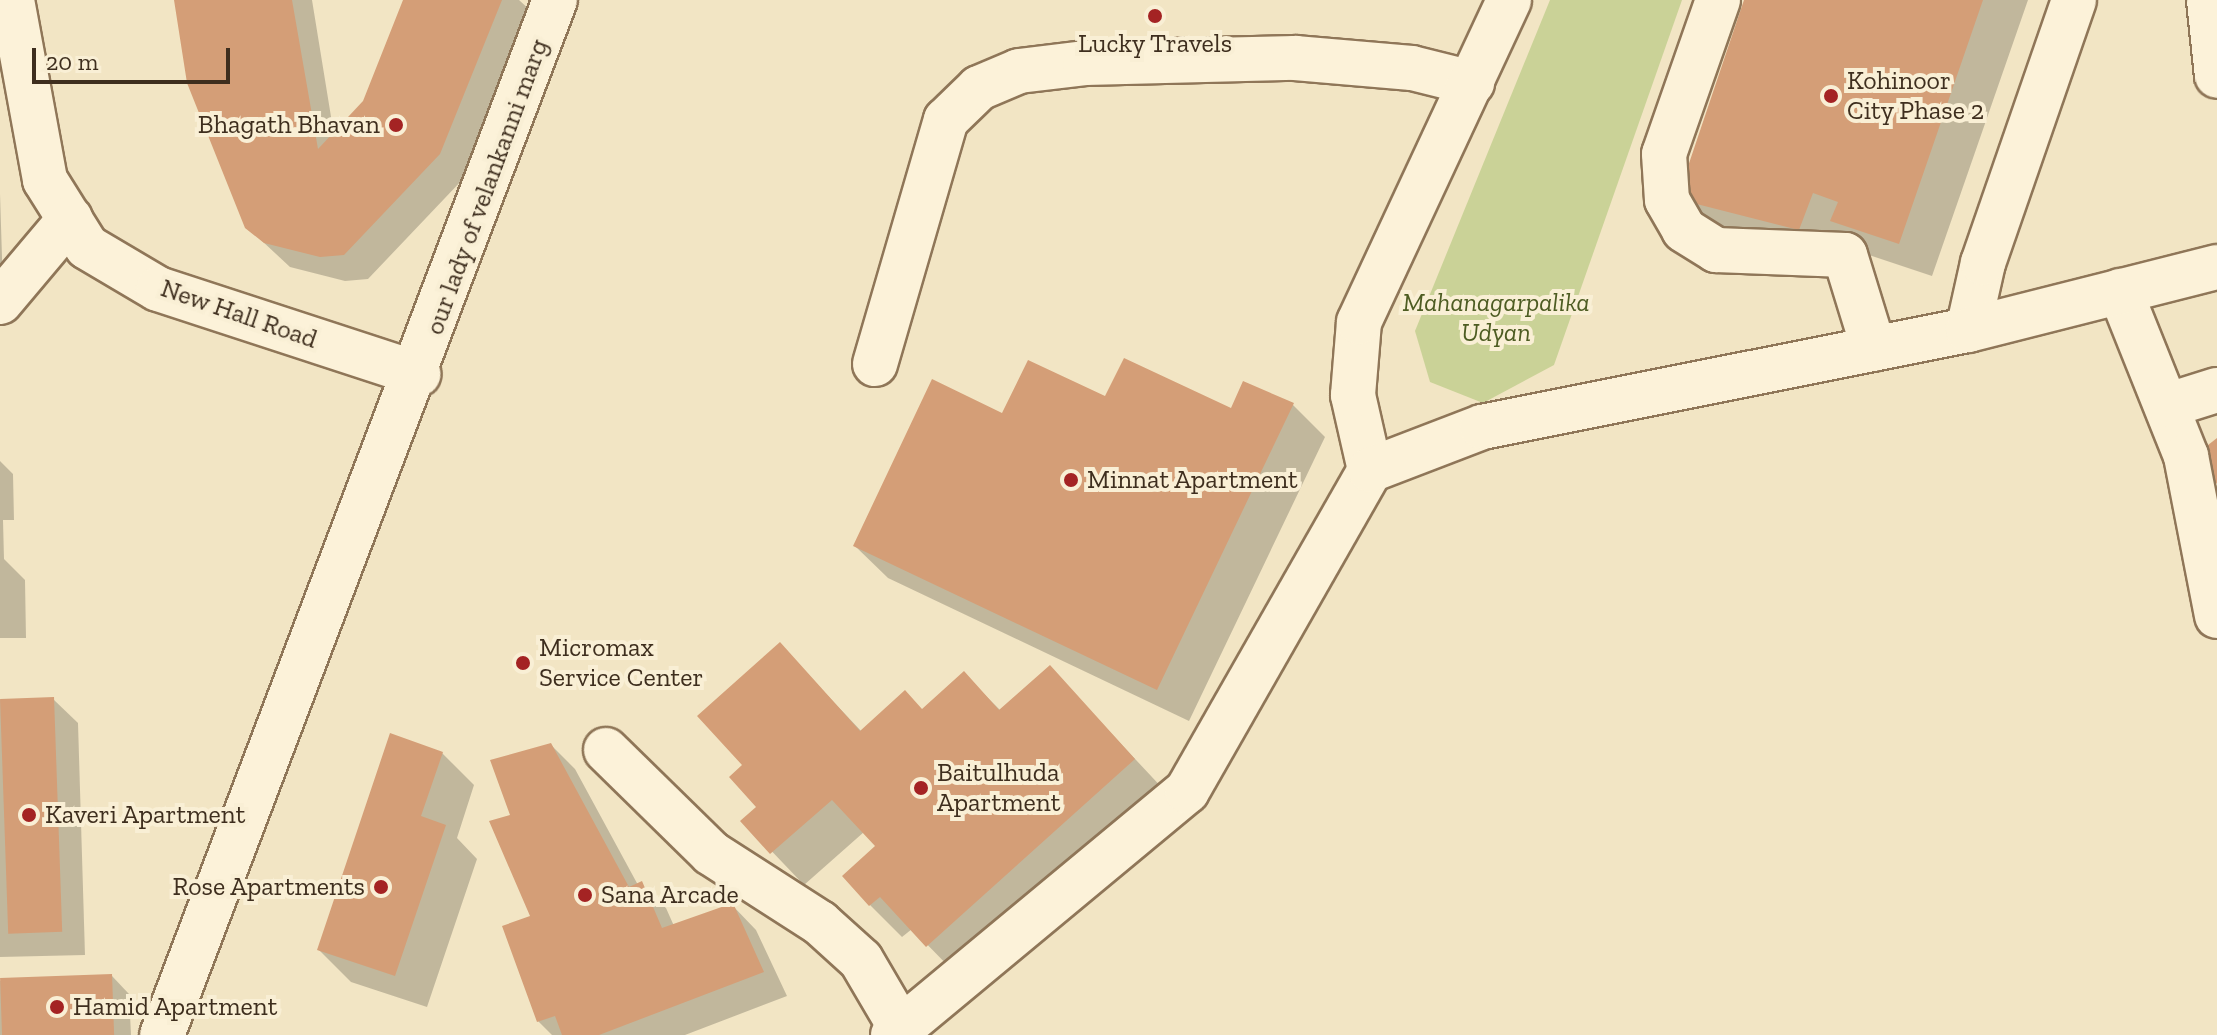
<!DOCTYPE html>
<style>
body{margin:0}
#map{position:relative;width:2217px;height:1035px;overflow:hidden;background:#f2e5c4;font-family:"Zilla Slab",serif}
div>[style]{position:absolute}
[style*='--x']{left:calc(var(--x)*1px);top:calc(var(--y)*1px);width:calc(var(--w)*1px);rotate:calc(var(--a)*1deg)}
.green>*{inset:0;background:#cad297}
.shadow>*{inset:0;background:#0003}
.building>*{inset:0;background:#d49e77;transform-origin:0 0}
.roads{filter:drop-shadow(2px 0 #8f7658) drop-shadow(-2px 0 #8f7658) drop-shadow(0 2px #8f7658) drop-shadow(0 -2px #8f7658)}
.minor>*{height:44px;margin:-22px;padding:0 22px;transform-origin:22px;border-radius:22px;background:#fcf2d9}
.dots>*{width:22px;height:22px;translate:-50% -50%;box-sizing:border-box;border:4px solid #f9efd5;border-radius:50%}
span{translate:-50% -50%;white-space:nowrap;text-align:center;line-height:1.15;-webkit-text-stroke:8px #f9efd5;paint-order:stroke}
.poi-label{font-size:26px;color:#3e2e1e}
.left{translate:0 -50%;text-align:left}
.right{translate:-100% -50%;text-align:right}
.street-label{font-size:26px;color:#3e2e1e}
.park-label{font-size:26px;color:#4d5c22;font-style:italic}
.scale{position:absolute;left:32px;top:48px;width:198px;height:36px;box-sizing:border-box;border:4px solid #3e2e1e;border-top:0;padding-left:10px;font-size:24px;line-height:28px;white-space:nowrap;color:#3e2e1e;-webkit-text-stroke:6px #f9efd5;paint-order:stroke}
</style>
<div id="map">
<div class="green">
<i style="clip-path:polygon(1550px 0,1682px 0,1554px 365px,1483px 403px,1430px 382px,1415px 331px)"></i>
</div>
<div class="shadow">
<i style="clip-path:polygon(176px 0,312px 0,334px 135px,365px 102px,406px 0,519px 0,531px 11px,464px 178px,368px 279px,345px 281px,290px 267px,247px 227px)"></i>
<i style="clip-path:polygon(1746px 0,2028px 0,1932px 276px,1866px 254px,1844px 232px,1833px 262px,1713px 232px,1679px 199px)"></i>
<i style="clip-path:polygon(0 194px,4px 322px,0 322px)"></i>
<i style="clip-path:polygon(1106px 398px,1232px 410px,1293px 405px,1325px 437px,1189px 721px,888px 578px,855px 546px)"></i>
<i style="clip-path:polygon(0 461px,13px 474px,14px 520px,3px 520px,4px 559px,25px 580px,26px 638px,0 638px)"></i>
<i style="clip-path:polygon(780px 645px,862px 732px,922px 711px,964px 674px,1001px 711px,1050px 668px,1166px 792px,959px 977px,912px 929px,902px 937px,870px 905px,878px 847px,864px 832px,804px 885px,743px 821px,758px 807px,745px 765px)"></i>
<i style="clip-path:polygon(53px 699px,78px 723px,85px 955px,0 957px,0 700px)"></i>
<i style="clip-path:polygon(551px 745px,575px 769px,638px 885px,666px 908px,674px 926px,732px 905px,756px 930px,787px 996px,685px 1035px,552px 1035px,538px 1021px,533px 918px,492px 823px,512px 816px)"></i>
<i style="clip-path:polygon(442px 753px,474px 785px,457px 838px,477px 859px,427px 1007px,351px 982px,319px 950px)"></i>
<i style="clip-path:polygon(112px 976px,129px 994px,131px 1035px,0 1035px,0 981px)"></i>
</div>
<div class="building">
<i style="clip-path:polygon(174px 0,292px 0,318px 149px,363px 101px,403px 0,502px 0,440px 154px,344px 255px,320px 257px,264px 243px,245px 228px,187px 83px)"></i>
<i style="clip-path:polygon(1744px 0,1983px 0,1899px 244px,1830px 221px,1838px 202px,1813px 193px,1799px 230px,1677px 199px)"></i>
<i style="clip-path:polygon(1124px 358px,1231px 408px,1243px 381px,1294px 403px,1157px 690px,853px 546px,932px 379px,1002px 413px,1028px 360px,1105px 396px)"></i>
<i style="clip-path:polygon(2217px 438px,2217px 484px,2194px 456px)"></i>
<i style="clip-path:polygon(780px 642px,860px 731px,905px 690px,922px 709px,964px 671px,999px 710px,1050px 665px,1135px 759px,926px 947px,880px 897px,869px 906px,842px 876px,875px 846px,832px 800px,770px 854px,740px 821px,756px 807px,729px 777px,742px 765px,697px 716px)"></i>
<i style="left:54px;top:697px;width:235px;height:54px;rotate:88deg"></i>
<i style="clip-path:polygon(390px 733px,443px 752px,421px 816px,446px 825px,395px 976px,317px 950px)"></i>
<i style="clip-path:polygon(551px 743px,629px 887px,642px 881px,662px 928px,733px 903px,764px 972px,599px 1035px,562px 1035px,555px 1016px,537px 1022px,502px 926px,530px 916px,489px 821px,510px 815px,490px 760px)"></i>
<i style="left:112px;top:974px;width:61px;height:112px;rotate:88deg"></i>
</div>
<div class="roads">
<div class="minor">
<i style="--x:12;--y:0;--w:183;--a:79.6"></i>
<i style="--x:45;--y:180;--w:79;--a:57.9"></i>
<i style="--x:87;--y:247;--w:82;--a:30.6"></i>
<i style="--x:158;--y:289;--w:274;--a:18.1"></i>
<i style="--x:1718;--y:0;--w:163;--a:109.3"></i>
<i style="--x:1664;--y:154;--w:46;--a:86.3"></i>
<i style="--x:1667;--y:200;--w:34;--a:60"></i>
<i style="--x:1684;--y:230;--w:38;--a:32"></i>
<i style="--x:1716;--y:250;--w:129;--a:2.2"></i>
<i style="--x:1845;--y:255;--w:98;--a:72.9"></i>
<i style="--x:2209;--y:0;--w:76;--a:84"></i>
<i style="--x:2120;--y:291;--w:178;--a:68.2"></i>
<i style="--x:2186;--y:456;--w:163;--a:79"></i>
<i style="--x:0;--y:302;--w:109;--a:-49.9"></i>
<i style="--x:1968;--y:330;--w:69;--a:-77.4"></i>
<i style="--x:1983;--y:263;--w:278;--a:-70.9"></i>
<i style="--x:875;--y:364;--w:254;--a:-73.8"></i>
<i style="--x:946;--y:120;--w:46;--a:-44.1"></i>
<i style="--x:979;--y:88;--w:43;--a:-23"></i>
<i style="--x:1019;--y:71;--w:66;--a:-6.9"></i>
<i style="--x:1085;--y:63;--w:210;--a:-1.4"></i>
<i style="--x:1295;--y:58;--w:117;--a:4.9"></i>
<i style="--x:1412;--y:68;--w:62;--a:14"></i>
<i style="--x:2169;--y:405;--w:50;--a:-17.4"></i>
<i style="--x:1370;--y:470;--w:77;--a:-102.8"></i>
<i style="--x:1353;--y:395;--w:73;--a:-85.3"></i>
<i style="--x:1359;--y:322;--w:355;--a:-65"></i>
<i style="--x:606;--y:750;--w:147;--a:44.4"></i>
<i style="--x:711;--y:853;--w:130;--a:32.7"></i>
<i style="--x:820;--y:923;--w:55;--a:42.1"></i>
<i style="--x:861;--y:960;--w:81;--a:59.6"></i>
<i style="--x:162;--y:1035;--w:1107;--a:-69.21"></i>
<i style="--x:893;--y:1035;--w:382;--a:-39.7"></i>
<i style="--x:1187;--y:791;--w:369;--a:-60.3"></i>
<i style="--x:1370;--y:470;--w:120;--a:-21"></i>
<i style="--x:1482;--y:427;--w:496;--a:-11.3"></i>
<i style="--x:1968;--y:330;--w:257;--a:-14.2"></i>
</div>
</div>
<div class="dots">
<i style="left:1155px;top:16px;background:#a42323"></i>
<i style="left:1831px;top:96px;background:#a42323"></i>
<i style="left:396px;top:125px;background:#a42323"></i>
<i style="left:1071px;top:480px;background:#a42323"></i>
<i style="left:523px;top:663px;background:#a42323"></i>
<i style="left:921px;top:788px;background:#a42323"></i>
<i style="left:29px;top:815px;background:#a42323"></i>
<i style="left:381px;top:887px;background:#a42323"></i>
<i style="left:585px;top:895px;background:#a42323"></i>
<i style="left:57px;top:1007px;background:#a42323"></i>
</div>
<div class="poi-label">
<span style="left:1155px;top:44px">Lucky Travels</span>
<span class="left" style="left:1847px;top:96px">Kohinoor<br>City Phase 2</span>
<span class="right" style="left:380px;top:125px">Bhagath Bhavan</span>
<span class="left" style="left:1087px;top:480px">Minnat Apartment</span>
<span class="left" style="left:539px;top:663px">Micromax<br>Service Center</span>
<span class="left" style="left:937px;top:788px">Baitulhuda<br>Apartment</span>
<span class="left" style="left:45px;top:815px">Kaveri Apartment</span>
<span class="right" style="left:365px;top:887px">Rose Apartments</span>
<span class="left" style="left:601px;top:895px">Sana Arcade</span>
<span class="left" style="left:73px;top:1007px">Hamid Apartment</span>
</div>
<div class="street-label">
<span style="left:487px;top:187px;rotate:-70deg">our lady of velankanni marg</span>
<span style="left:239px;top:314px;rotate:19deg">New Hall Road</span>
</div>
<div class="park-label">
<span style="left:1496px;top:318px">Mahanagarpalika<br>Udyan</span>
</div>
<div class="scale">20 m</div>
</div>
